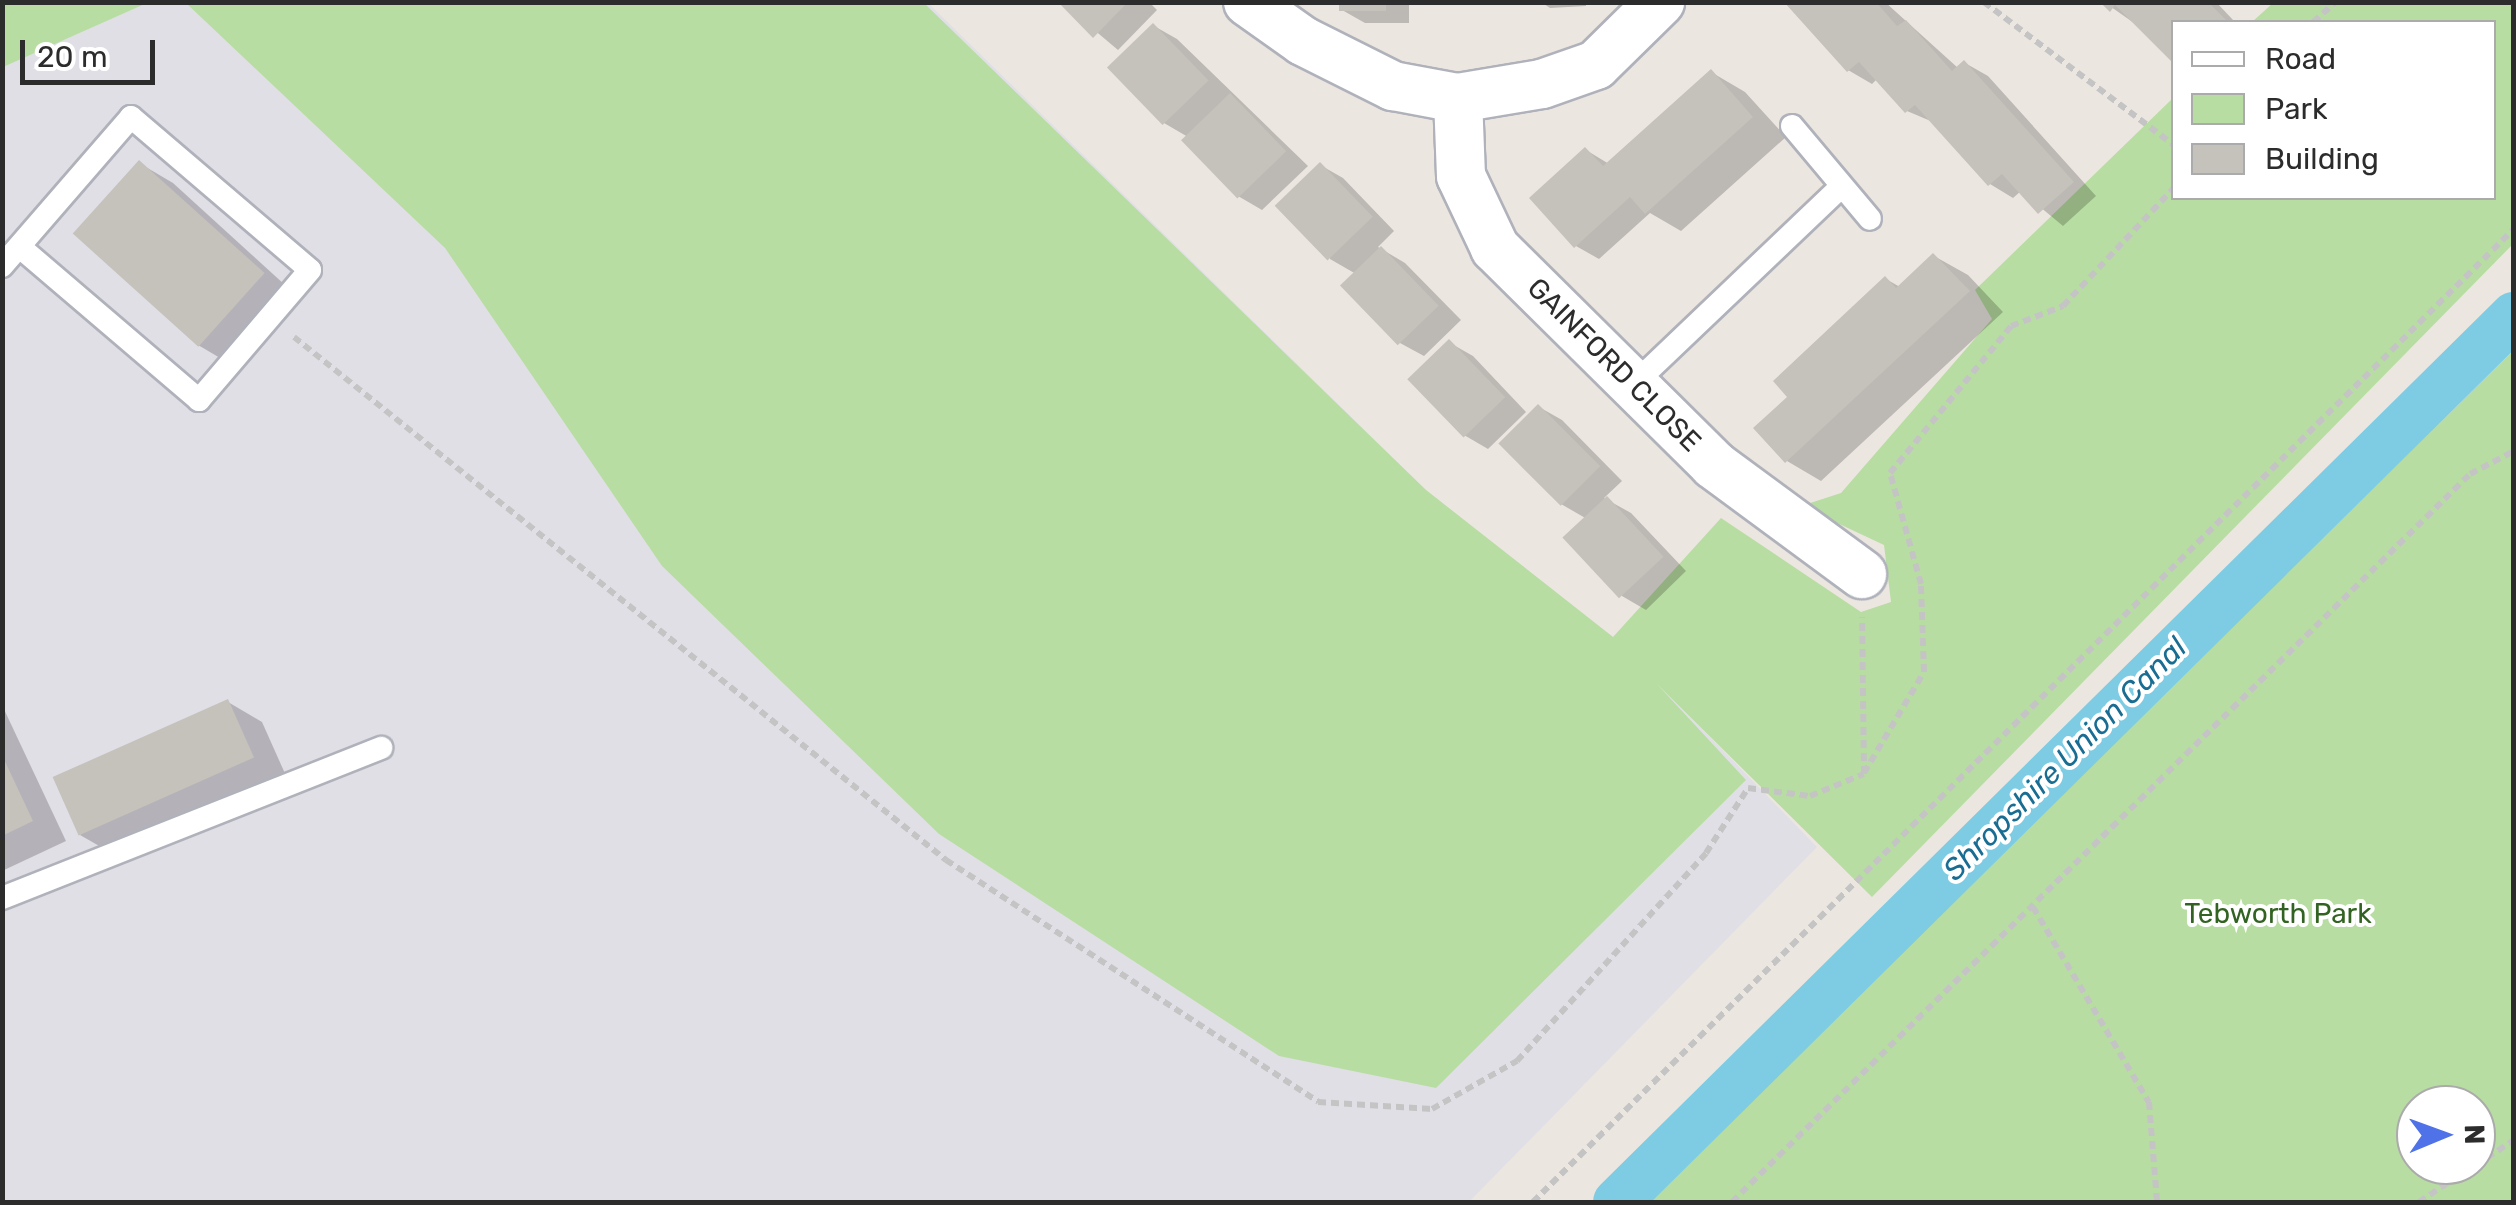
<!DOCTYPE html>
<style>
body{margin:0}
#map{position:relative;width:2516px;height:1205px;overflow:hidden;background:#ece6e0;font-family:Rubik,sans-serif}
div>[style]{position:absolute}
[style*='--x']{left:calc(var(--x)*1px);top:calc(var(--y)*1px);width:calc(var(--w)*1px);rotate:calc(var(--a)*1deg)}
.industrial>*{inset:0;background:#e1dfe6}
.green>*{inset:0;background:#b8dda2}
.shadow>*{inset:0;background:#0003}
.canal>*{height:48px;margin:-24px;padding:0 24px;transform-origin:24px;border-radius:24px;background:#7dcce4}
.building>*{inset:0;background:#c5c1bb;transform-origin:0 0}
.path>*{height:6px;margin-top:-3px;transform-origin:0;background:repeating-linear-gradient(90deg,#c4c4c4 0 8px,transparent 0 13px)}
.roads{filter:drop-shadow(2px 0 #b0b2bb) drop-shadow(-2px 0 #b0b2bb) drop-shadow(0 2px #b0b2bb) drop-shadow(0 -2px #b0b2bb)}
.service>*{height:22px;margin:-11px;padding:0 11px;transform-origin:11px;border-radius:11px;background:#fff}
.minor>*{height:48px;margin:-24px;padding:0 24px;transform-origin:24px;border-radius:24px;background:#fff}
span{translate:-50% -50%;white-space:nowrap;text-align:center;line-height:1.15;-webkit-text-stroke:8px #fff;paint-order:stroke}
.street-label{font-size:28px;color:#2c2c2c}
.park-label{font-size:28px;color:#326322}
.water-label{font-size:30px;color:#1a6d92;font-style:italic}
.frame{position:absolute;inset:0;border:5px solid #2c2c2c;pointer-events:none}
.legend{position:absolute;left:2171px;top:20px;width:325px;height:180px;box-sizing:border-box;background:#fff;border:2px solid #ababab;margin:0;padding:12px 18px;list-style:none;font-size:30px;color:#2c2c2c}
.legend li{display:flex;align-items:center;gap:20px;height:50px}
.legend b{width:50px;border:2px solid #ababab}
.north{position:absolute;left:2396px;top:1085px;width:100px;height:100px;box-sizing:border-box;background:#fff;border:2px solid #ababab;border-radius:50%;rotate:89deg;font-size:28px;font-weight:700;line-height:40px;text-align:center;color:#2c2c2c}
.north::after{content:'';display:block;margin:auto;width:35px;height:45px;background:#4f72e9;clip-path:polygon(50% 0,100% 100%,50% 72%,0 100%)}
.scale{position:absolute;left:20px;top:40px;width:135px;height:45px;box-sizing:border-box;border:5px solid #2c2c2c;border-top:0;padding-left:12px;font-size:30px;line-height:35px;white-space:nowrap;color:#2c2c2c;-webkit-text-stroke:8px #fff;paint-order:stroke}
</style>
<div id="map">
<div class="industrial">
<i style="clip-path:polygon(2px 3px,928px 3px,1426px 490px,1613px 637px,1817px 847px,1469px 1202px,3px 1202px)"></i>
</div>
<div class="green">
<i style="clip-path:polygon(3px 2px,147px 2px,147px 3px,3px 67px)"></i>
<i style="clip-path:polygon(2320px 2px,2513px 3px,2513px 244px,1872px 897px,1657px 684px,1746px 780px,1436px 1088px,1279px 1056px,939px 834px,662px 566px,445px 248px,186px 3px,924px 3px,1426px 490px,1613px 637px,1721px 518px,1861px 612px,1891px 602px,1884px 545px,1801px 506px,1841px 493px,1992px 319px,1975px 290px,2173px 98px,2174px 198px,2494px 198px,2494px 22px,2252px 22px,2273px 3px)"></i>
<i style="clip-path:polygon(evenodd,2513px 351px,2513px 1202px,1646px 1202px,2513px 351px,2476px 1105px,2476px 1165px,2416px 1165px,2416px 1105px,2476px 1105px)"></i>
</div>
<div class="shadow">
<i style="clip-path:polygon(1061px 2px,1149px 2px,1157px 10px,1118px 50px)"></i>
<i style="clip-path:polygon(1342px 2px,1409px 2px,1409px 23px,1365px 23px,1342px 10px)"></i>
<i style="clip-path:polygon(1541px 2px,1586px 3px,1586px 6px,1550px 8px)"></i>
<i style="clip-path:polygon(1787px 2px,1885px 2px,1958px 68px,1965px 63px,1988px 76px,2096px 196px,2063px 226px,2021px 191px,2013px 198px,1990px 184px,1933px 122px,1907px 111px,1877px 79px,1872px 84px,1848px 70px)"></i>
<i style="clip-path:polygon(2104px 2px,2216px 2px,2235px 22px,2134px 23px)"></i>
<i style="clip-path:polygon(1154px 26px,1177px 39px,1308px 166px,1262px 210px,1238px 196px,1188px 137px,1164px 123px)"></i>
<i style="clip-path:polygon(1711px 72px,1745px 92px,1786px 137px,1681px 231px,1650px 213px,1599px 259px,1576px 246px,1586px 150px,1609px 164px)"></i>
<i style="clip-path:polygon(139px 163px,173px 183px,296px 295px,232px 365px,198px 345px,76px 233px)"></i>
<i style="clip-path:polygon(1320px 165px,1343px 178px,1394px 231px,1378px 247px,1405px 263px,1461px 320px,1424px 356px,1400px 343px,1356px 274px,1330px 259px)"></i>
<i style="clip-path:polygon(1934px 256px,1968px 275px,2003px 312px,1821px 481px,1787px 461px,1791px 397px,1886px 279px,1900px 287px)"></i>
<i style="clip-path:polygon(1450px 343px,1473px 356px,1526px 412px,1488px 449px,1464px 435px)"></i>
<i style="clip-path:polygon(1539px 407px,1562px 420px,1622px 481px,1604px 498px,1631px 513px,1686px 571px,1646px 610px,1622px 596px,1587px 519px,1561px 504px,1502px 443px)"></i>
<i style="clip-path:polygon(228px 702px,262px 722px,287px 778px,115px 855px,80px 835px)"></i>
<i style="clip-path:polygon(2px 705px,66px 841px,2px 871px)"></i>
</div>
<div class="canal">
<i style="--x:1617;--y:1202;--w:1261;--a:-44.65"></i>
</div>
<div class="building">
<i style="clip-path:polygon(1058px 2px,1128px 2px,1093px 38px)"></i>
<i style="left:1339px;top:2px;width:47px;height:9px"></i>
<i style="clip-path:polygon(1784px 2px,1876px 2px,1897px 26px,1906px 20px,1952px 71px,1964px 60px,2074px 182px,2038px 214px,2002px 174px,1988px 186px,1915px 105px,1905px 113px,1859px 62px,1847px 72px)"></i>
<i style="clip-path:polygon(2100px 2px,2208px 2px,2228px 22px,2174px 22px,2174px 64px,2115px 5px,2110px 12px)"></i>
<i style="left:1153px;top:23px;width:80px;height:64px;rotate:46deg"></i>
<i style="clip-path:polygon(1711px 69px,1753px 117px,1645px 214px,1630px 197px,1574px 248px,1529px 198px,1585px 147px,1603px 166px)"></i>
<i style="left:1230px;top:93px;width:81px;height:68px;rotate:46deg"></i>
<i style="left:139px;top:160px;width:169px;height:99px;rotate:42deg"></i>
<i style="left:1320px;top:162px;width:76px;height:63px;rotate:46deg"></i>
<i style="left:1381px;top:246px;width:83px;height:57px;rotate:46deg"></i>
<i style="clip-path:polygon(1933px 253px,1970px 291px,1785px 463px,1753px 428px,1787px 397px,1773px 381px,1885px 276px,1896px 288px)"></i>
<i style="left:1449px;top:339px;width:81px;height:58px;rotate:46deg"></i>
<i style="left:1538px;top:404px;width:88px;height:56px;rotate:45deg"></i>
<i style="left:1607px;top:496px;width:83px;height:61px;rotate:47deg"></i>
<i style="left:228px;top:699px;width:64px;height:192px;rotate:66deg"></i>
<i style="clip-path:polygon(2px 755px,33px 821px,2px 836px)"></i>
</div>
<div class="path">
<i style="--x:1984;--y:2;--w:238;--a:37"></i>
<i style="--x:2313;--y:22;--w:30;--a:-41"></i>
<i style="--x:294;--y:337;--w:836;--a:38.73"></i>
<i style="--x:946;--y:860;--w:444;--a:33"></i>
<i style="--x:1318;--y:1102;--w:114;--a:3.5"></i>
<i style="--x:1432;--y:1109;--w:98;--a:-29.5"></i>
<i style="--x:1517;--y:1061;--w:281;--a:-47.7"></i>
<i style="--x:1706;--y:853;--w:77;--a:-57.1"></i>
<i style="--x:1748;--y:788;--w:63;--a:7.4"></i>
<i style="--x:1810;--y:796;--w:58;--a:-22.2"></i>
<i style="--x:1864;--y:774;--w:157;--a:-90.7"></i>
<i style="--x:1864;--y:773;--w:117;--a:-59.3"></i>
<i style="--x:1924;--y:672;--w:88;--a:-92"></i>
<i style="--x:1921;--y:584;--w:115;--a:-105.6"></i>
<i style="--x:1890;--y:473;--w:190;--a:-50.5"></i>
<i style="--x:2011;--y:326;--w:56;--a:-21"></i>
<i style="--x:2063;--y:306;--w:162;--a:-46.8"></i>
<i style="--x:2033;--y:907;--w:227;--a:59.3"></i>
<i style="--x:2149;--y:1102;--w:100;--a:85.4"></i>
<i style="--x:2476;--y:1165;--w:45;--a:-33.3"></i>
<i style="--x:1533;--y:1202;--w:1382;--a:-44.77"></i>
<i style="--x:1732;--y:1202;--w:1037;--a:-44.61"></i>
<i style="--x:2470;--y:474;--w:50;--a:-27.6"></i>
<i style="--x:2419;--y:1202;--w:67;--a:-33.5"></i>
</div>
<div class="roads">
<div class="service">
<i style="--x:1792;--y:126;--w:121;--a:50"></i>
<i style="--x:2;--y:266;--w:197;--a:-49.1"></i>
<i style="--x:131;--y:117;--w:235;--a:40.5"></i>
<i style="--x:310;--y:270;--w:171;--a:130.5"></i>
<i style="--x:199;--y:400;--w:235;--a:-139.5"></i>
<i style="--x:1634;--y:384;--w:287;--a:-43.6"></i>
<i style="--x:2;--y:898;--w:408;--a:-21.6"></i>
</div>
<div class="minor">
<i style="--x:1248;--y:2;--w:67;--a:35.3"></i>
<i style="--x:1303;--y:41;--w:101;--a:26.6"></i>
<i style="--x:1393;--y:86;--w:66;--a:10.5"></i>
<i style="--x:1458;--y:98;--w:85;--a:-9.5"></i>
<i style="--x:1542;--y:84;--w:57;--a:-19.4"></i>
<i style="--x:1596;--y:65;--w:90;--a:-44.5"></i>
<i style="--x:1458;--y:98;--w:78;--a:87.8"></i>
<i style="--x:1461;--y:176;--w:80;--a:64.7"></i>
<i style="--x:1495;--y:248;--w:308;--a:44.7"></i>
<i style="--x:1714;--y:465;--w:184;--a:36.4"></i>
</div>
</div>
<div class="street-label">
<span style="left:1614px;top:365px;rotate:45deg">GAINFORD CLOSE</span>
</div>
<div class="park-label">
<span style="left:2278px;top:914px">Tebworth Park</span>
</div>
<div class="water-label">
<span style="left:2065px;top:759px;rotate:-45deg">Shropshire Union Canal</span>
</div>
<div class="frame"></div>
<ul class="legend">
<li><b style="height:12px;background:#fff"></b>Road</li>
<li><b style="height:28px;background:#b8dda2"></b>Park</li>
<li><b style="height:28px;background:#c5c1bb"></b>Building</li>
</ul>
<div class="north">N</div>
<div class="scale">20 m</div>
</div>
